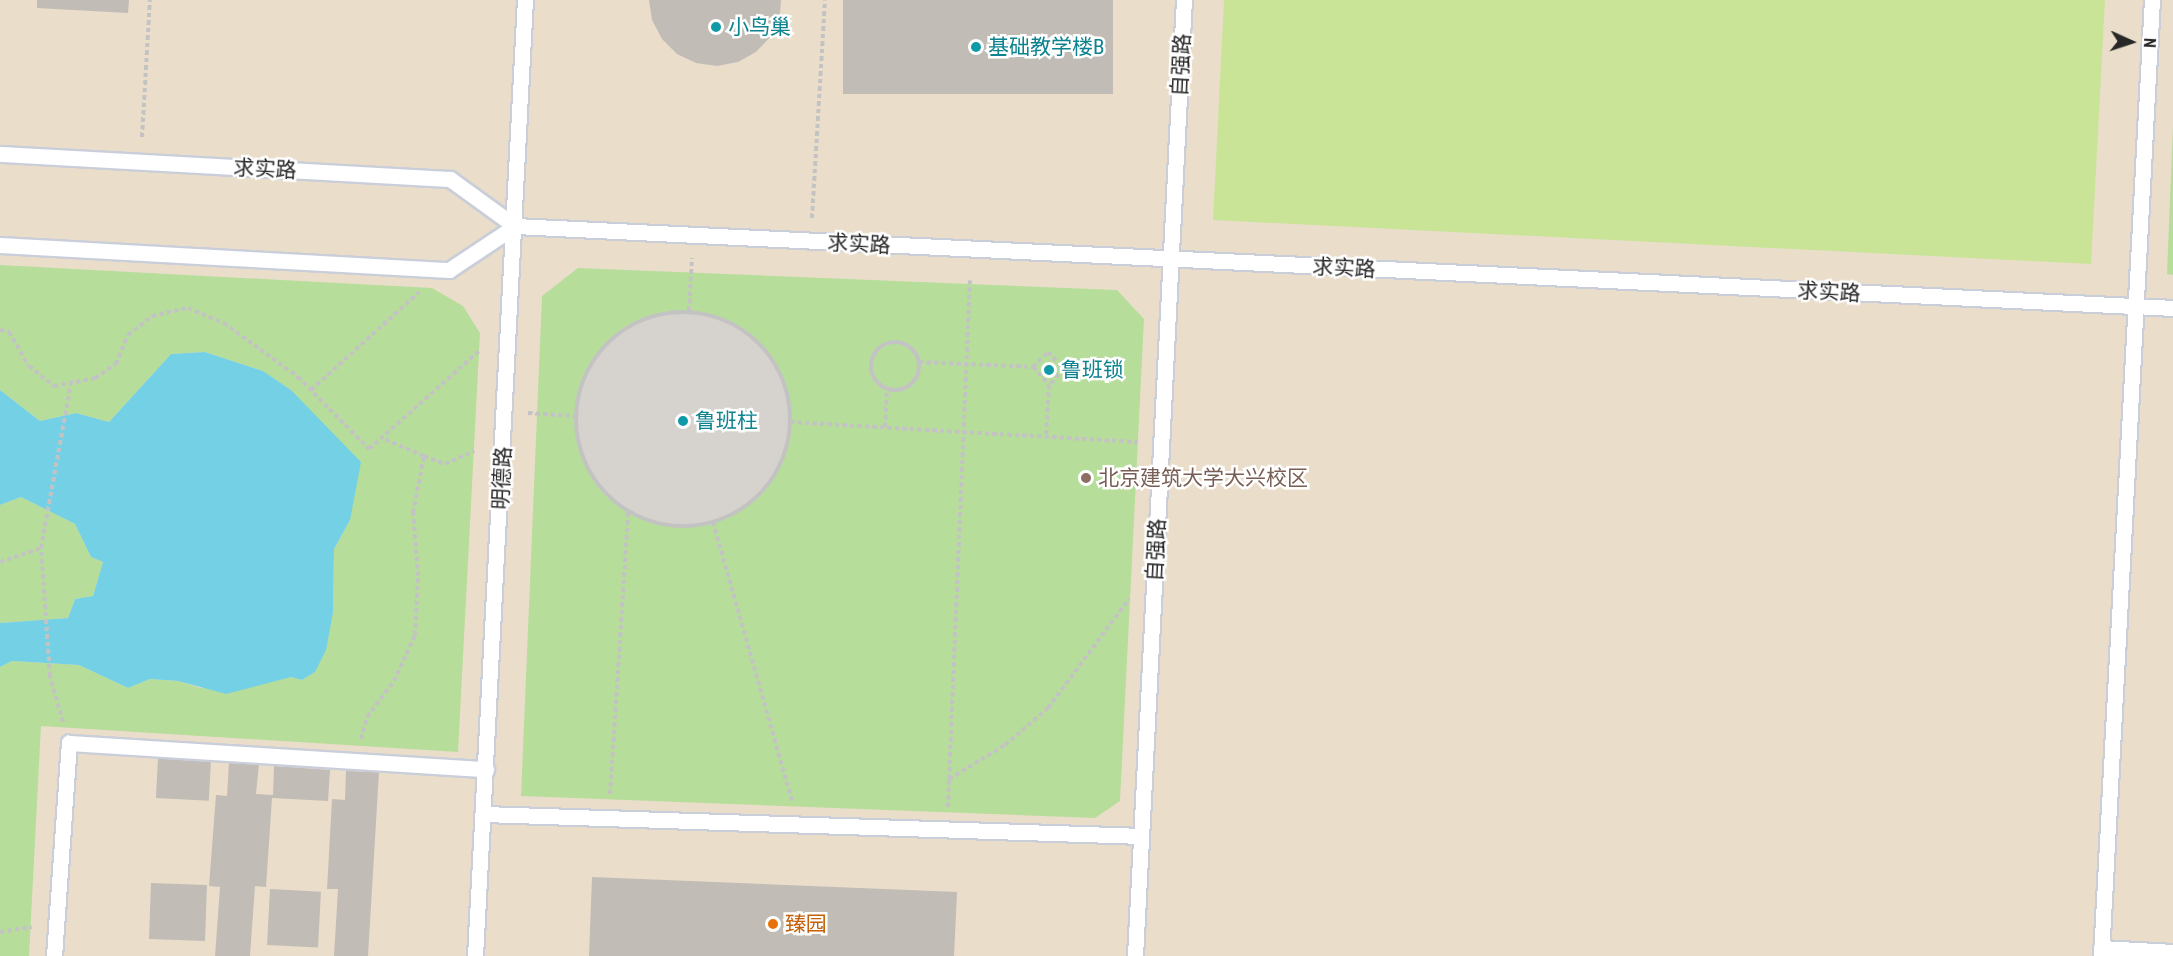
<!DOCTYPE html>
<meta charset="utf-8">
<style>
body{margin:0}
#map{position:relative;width:2173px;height:956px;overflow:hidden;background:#eae2db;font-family:"Roboto Condensed","Noto Sans SC",sans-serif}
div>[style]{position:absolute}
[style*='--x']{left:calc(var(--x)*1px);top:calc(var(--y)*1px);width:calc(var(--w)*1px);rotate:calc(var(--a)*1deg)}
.education>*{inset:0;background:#eadecb;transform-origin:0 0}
.green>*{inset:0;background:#b7dd9b}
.pitch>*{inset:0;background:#c9e497}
.plaza>*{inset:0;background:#d6d2cd}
.round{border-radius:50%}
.water>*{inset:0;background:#74d1e5}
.building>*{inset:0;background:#c2bcb7;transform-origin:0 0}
.path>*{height:4px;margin-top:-2px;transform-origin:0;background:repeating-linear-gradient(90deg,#c3c3c3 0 4.5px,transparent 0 7.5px)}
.path>.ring{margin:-2px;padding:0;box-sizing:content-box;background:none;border:4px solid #c3c3c3;border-radius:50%}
.roads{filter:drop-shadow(2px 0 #c9ced9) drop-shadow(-2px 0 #c9ced9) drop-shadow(0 2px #c9ced9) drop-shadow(0 -2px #c9ced9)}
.service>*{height:15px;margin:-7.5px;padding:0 7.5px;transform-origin:7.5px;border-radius:7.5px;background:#fff}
.dots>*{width:16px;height:16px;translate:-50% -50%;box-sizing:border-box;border:3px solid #fff;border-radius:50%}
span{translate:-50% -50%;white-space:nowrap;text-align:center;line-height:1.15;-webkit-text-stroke:5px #fff;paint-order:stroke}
.culture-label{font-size:21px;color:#0d838f}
.left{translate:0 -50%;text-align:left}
.street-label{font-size:21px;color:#282828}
.education-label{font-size:21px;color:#785e54}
.food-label{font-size:21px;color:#c56008}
.north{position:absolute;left:2101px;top:12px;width:60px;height:60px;-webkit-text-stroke:4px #fff;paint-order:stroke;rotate:93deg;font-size:16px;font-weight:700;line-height:24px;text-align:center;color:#282828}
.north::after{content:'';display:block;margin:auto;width:21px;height:27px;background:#282828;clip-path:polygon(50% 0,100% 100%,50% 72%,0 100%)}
</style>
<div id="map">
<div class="education">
<i style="left:0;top:0;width:2173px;height:956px"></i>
</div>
<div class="green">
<i style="clip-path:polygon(2173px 126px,2173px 275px,2167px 274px)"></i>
<i style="clip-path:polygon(0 265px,432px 288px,463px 306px,480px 333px,458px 752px,41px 726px,29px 956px,0 956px,0 667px,12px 661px,79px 665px,128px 688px,150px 679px,178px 681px,201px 688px,291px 677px,302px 680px,315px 672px,333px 613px,334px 549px,350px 520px,291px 390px,263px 371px,205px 352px,171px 354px,109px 422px,76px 413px,40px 421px,0 390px)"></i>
<i style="clip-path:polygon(evenodd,578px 268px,1117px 290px,1144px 319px,1120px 801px,1095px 818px,521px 796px,542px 296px,578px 268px,689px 311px,750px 334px,773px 359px,786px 389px,655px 523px,628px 512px,606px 494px,578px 445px,575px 416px,582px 382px,623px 328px,655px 314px,689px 311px)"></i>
<i style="clip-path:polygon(21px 497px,75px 524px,91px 557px,103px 562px,93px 596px,75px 599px,68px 618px,0 623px,0 505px)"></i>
</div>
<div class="pitch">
<i style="clip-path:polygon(1224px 0,2105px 0,2091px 264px,1213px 220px)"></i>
</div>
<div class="plaza">
<i class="round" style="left:576px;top:312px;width:214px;height:214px"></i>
</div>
<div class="water">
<i style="clip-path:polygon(205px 352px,263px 371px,291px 390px,361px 462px,350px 520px,334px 549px,333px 613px,326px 650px,315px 672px,302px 680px,291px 677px,226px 694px,178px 681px,150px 679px,128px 688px,79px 665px,12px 661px,0 667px,0 623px,68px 618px,75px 599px,93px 596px,103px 562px,91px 557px,75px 524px,21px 497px,0 505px,0 390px,40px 421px,76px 413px,109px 422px,171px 354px)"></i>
</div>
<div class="building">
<i style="clip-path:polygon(37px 0,129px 0,128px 13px,37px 8px)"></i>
<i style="clip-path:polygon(649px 0,781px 0,780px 14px,772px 35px,756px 52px,738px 62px,717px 66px,696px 63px,677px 54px,662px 39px,652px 20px)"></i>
<i style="left:843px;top:0;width:270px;height:94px"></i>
<i style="left:158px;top:758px;width:53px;height:40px;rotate:3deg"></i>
<i style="clip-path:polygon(229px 762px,259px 764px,256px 794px,273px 795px,274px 766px,330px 770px,328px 801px,272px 798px,266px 887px,255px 886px,250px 956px,215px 956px,220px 887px,209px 886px,216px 795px,227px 796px)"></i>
<i style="clip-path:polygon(346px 771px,379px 772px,368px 956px,334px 956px,338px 889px,327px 889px,332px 799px,345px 800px)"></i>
<i style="clip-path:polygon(592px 877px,957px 892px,954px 956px,589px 956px)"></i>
<i style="left:151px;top:883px;width:56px;height:56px;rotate:2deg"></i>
<i style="left:270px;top:889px;width:51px;height:56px;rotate:3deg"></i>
</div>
<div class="path">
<i style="--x:142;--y:137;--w:137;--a:-86.7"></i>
<i style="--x:812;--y:218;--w:218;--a:-86.6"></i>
<i style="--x:689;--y:311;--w:53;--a:-86.8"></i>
<i class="ring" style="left:576px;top:312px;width:210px;height:210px"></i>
<i style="--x:0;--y:330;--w:9;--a:13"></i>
<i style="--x:9;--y:332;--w:39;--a:60"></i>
<i style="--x:29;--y:366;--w:32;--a:39"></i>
<i style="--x:54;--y:386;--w:42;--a:-11"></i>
<i style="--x:95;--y:378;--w:25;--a:-34"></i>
<i style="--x:116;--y:364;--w:31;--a:-68"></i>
<i style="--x:128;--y:335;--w:31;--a:-38"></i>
<i style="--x:152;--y:316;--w:37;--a:-13"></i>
<i style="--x:188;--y:308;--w:39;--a:23"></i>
<i style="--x:224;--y:323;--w:92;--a:36.1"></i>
<i style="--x:298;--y:377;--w:101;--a:45.4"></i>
<i style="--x:369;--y:449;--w:147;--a:-41.7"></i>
<i class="ring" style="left:871px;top:342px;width:44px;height:44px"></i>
<i style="--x:919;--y:362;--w:114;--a:2.5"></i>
<i style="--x:1033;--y:367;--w:21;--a:-45"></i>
<i style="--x:1048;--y:352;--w:23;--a:47"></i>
<i style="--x:1064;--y:369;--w:22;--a:133"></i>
<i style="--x:1033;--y:367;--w:24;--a:48"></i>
<i style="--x:1049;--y:385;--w:51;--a:93.4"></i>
<i style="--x:311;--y:390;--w:146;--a:-42.2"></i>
<i style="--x:528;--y:413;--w:47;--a:3.7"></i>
<i style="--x:790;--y:422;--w:348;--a:3.3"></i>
<i style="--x:885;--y:427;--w:37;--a:-87"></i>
<i style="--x:424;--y:456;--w:22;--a:21"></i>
<i style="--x:445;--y:464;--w:32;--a:-24"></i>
<i style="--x:713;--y:522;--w:290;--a:74.2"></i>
<i style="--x:0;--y:562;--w:43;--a:-18.9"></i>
<i style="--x:63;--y:722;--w:48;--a:-105.8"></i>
<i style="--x:50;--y:676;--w:128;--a:-94"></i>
<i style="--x:41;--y:548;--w:168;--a:-79.7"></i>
<i style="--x:361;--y:739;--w:23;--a:-75"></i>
<i style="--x:367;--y:717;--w:45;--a:-53.1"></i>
<i style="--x:394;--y:681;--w:51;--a:-65.5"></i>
<i style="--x:415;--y:635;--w:59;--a:-87.1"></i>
<i style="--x:418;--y:576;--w:63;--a:-94.5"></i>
<i style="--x:413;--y:513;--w:58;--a:-79.1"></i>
<i style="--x:424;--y:456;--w:46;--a:-156.8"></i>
<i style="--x:949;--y:779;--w:499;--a:-87.6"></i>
<i style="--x:610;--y:794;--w:283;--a:-86.3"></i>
<i style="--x:948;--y:807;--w:28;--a:-88"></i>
<i style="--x:949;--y:779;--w:66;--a:-31.3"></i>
<i style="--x:1005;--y:745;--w:57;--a:-40.7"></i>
<i style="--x:1048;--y:708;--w:136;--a:-53.4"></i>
<i style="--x:0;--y:932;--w:32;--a:-9"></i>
</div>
<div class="roads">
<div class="service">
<i style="--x:0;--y:154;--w:451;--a:3.2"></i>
<i style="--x:450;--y:179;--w:80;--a:35.9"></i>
<i style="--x:515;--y:226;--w:1660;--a:2.83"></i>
<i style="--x:0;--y:245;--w:450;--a:3.2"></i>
<i style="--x:449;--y:270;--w:79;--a:-33.7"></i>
<i style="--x:483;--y:814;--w:658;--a:1.91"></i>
<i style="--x:2101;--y:948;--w:72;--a:3.2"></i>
<i style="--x:54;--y:956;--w:214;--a:-86"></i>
<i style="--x:69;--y:743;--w:418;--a:3.6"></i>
<i style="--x:475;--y:956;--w:957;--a:-87.01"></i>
<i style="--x:1135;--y:956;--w:957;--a:-87.07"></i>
<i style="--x:2101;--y:956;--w:957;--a:-86.95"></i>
</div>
</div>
<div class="dots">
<i style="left:716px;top:27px;background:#0f9aa8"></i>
<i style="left:976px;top:47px;background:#0f9aa8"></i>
<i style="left:1049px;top:370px;background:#0f9aa8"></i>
<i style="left:683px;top:421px;background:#0f9aa8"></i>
<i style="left:1086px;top:478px;background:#8d6e63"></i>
<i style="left:773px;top:924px;background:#e8710a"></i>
</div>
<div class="culture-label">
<span class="left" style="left:728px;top:27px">小鸟巢</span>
<span class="left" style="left:988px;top:47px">基础教学楼B</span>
<span class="left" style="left:1061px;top:370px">鲁班锁</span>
<span class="left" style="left:695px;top:421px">鲁班柱</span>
</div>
<div class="street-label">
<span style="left:1181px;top:65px;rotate:-87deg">自强路</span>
<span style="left:265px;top:169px;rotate:3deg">求实路</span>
<span style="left:859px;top:244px;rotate:3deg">求实路</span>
<span style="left:1344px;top:268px;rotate:3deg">求实路</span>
<span style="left:1829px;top:292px;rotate:3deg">求实路</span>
<span style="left:502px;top:478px;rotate:-87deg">明德路</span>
<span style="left:1156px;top:550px;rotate:-87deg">自强路</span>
</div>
<div class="education-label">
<span class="left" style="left:1098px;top:478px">北京建筑大学大兴校区</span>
</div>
<div class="food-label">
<span class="left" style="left:785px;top:924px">臻园</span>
</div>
<div class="north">N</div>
</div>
